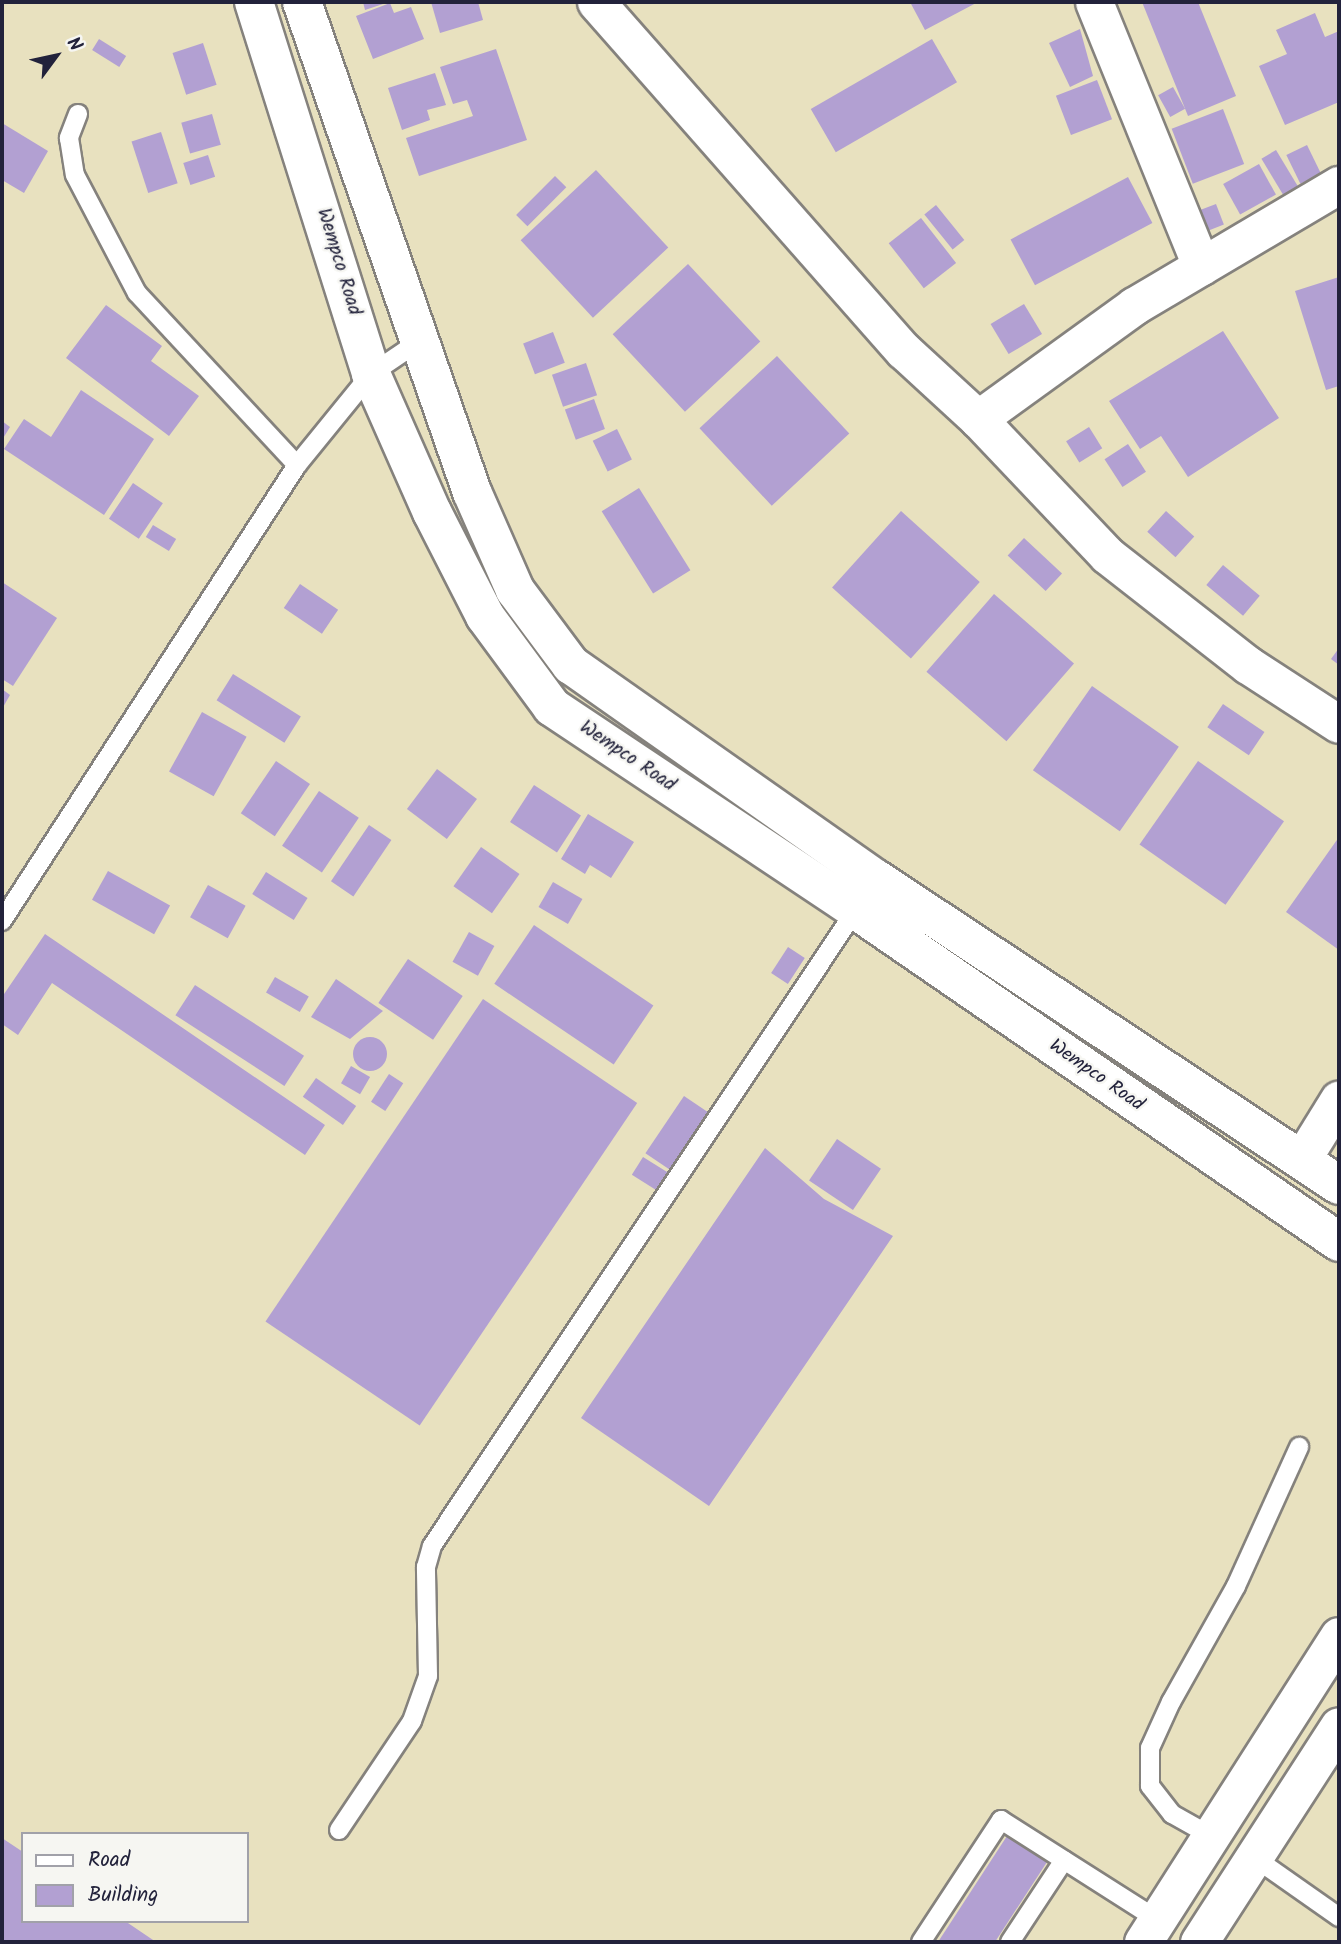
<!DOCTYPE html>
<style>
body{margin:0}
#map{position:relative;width:1341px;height:1944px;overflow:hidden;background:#e8e1bf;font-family:Kalam,sans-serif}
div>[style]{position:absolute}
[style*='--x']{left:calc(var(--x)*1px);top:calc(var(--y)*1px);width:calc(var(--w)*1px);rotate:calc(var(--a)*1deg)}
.building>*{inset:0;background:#b2a0d2;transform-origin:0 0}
.round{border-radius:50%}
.roads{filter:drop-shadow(2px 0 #85827d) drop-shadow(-2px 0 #85827d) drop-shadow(0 2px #85827d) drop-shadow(0 -2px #85827d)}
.service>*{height:18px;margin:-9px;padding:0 9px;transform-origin:9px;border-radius:9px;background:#fff}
.minor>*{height:37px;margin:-18.5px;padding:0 18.5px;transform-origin:18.5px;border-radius:18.5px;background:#fff}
.tertiary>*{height:38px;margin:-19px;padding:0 19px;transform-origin:19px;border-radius:19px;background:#fff}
span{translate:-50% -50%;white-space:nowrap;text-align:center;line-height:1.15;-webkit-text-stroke:5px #f6f6f2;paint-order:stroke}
.street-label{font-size:19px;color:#22223b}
.frame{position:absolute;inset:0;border:4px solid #22223b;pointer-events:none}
.legend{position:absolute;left:21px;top:1832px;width:228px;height:91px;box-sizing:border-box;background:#f6f6f2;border:2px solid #a1a1a9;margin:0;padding:9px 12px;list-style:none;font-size:21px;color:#22223b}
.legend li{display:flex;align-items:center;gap:14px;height:35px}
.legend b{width:35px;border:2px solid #a1a1a9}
.north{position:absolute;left:21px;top:21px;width:70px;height:70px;-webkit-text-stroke:5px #f6f6f2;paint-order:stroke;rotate:57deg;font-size:19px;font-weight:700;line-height:28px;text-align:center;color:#22223b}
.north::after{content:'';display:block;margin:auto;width:24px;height:32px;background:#22223b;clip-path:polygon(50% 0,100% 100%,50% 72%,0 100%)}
</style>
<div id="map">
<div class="building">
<i style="clip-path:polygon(363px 2px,389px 2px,365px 10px)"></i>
<i style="clip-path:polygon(431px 2px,478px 2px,483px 20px,440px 33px)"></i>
<i style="clip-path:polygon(910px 2px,978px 2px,925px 30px)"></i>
<i style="clip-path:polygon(1142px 2px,1198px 2px,1236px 96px,1188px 116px)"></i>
<i style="clip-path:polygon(390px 3px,394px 13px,411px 7px,424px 39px,373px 59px,356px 16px)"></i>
<i style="clip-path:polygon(1315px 13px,1325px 37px,1339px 31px,1339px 102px,1285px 125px,1259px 66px,1287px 54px,1276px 30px)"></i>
<i style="clip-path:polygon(1080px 29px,1093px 76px,1070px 87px,1049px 43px)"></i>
<i style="left:99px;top:39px;width:32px;height:13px;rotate:32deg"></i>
<i style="left:932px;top:39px;width:50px;height:140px;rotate:60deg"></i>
<i style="left:203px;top:43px;width:44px;height:32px;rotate:72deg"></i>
<i style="clip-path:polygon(496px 49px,527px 140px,419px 176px,406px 138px,473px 116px,467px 100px,453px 104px,440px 67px)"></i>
<i style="clip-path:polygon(435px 73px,446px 105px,427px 110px,430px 120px,402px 130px,388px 88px)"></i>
<i style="left:1097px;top:80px;width:42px;height:44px;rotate:69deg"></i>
<i style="left:1173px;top:87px;width:25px;height:17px;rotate:61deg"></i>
<i style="left:1223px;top:109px;width:59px;height:55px;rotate:69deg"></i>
<i style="left:212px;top:114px;width:32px;height:32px;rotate:74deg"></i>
<i style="clip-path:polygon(2px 123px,48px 151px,24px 193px,2px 180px)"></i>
<i style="left:161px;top:132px;width:54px;height:31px;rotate:72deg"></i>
<i style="left:1307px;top:145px;width:32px;height:23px;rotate:64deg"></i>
<i style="left:1276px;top:150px;width:43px;height:17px;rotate:59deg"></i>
<i style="left:208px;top:155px;width:23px;height:26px;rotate:72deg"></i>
<i style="left:1259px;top:164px;width:35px;height:41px;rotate:61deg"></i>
<i style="left:596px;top:170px;width:106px;height:103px;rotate:47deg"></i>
<i style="left:555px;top:176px;width:16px;height:55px;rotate:45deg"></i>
<i style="left:1128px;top:177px;width:52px;height:133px;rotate:62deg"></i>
<i style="left:1216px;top:204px;width:22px;height:17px;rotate:69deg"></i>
<i style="left:936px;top:205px;width:45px;height:15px;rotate:51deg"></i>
<i style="left:921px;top:218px;width:57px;height:41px;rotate:52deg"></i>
<i style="left:688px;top:264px;width:106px;height:103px;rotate:47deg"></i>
<i style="clip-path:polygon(1339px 277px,1339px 386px,1326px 390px,1295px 291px)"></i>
<i style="left:1024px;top:304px;width:35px;height:39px;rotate:59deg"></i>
<i style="clip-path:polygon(106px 305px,162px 346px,151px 361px,199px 396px,169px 436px,66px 358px)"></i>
<i style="clip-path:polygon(1223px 331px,1279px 418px,1188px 477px,1161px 436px,1140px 449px,1109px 401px)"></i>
<i style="left:553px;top:332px;width:33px;height:32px;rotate:69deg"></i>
<i style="left:777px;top:356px;width:106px;height:106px;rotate:47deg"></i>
<i style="left:586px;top:363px;width:34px;height:36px;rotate:71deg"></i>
<i style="clip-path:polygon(81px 390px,154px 439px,104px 515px,4px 449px,24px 419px,51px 437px)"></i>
<i style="left:594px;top:399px;width:32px;height:31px;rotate:70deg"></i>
<i style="clip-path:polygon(2px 421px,10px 427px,2px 440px)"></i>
<i style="left:1089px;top:427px;width:25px;height:27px;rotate:58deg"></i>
<i style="left:617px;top:429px;width:34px;height:27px;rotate:64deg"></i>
<i style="left:1128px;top:444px;width:33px;height:28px;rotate:57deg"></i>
<i style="left:133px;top:483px;width:36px;height:43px;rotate:34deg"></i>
<i style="left:639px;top:488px;width:97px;height:44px;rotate:58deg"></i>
<i style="left:901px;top:511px;width:106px;height:103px;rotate:42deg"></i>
<i style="left:1166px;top:511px;width:38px;height:28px;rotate:42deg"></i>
<i style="left:153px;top:525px;width:27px;height:14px;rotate:31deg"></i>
<i style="left:1024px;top:538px;width:52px;height:24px;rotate:43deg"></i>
<i style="left:1223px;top:565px;width:48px;height:26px;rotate:40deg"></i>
<i style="clip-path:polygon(2px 582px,57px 618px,13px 686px,2px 679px)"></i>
<i style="left:300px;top:584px;width:46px;height:29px;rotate:34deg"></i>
<i style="left:994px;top:594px;width:106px;height:103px;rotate:41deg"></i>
<i style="clip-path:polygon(1339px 648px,1339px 665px,1331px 659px)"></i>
<i style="left:233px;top:674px;width:80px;height:31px;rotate:32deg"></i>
<i style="left:1092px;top:686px;width:106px;height:103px;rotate:35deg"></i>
<i style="clip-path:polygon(2px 689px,10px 695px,2px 709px)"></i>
<i style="left:1223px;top:704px;width:50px;height:28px;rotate:34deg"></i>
<i style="left:202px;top:712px;width:51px;height:68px;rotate:29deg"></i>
<i style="left:276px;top:761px;width:41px;height:63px;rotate:34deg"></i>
<i style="left:1198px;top:761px;width:105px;height:102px;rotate:35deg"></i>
<i style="left:437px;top:769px;width:50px;height:50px;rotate:37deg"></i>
<i style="left:534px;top:785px;width:56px;height:44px;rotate:33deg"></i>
<i style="left:319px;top:791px;width:48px;height:66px;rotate:34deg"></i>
<i style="clip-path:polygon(588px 814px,634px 842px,611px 878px,590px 865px,585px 874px,561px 859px)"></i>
<i style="left:369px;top:825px;width:27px;height:68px;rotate:34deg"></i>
<i style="clip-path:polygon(1339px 837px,1339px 950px,1286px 912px)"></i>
<i style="left:481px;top:847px;width:47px;height:48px;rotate:35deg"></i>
<i style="left:108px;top:871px;width:71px;height:33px;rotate:29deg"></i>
<i style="left:266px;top:872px;width:49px;height:26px;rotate:32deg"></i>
<i style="left:553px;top:882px;width:34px;height:29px;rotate:30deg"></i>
<i style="left:208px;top:885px;width:43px;height:37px;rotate:29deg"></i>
<i style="left:534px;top:925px;width:144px;height:71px;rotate:34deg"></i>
<i style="left:469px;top:932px;width:29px;height:34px;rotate:29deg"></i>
<i style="clip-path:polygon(45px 934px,325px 1125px,305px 1155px,52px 983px,18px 1035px,2px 1024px,2px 997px)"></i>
<i style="left:788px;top:947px;width:20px;height:31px;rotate:33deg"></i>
<i style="left:408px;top:959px;width:66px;height:53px;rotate:34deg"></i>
<i style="left:275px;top:977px;width:39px;height:18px;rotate:30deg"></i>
<i style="clip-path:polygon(336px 979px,383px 1011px,350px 1039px,311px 1017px)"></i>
<i style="left:195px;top:985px;width:130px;height:36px;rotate:33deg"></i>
<i style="left:483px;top:999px;width:186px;height:389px;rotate:34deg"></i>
<i class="round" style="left:353px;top:1037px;width:34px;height:34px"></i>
<i style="left:351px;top:1066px;width:22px;height:20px;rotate:30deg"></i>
<i style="left:389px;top:1074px;width:17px;height:33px;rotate:33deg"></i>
<i style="left:316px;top:1078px;width:49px;height:23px;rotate:35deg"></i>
<i style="left:684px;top:1096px;width:34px;height:69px;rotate:34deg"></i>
<i style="left:837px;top:1139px;width:53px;height:50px;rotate:34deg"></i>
<i style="clip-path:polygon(765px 1148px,824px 1199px,893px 1236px,709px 1506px,581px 1418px)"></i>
<i style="left:643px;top:1157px;width:36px;height:21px;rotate:32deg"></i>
<i style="clip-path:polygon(1007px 1836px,1047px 1862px,995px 1942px,938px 1942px)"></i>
<i style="clip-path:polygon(2px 1838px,23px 1852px,23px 1921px,125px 1921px,156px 1942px,2px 1942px)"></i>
</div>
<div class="roads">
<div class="service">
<i style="--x:78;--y:114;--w:26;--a:111"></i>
<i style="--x:69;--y:138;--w:37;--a:81"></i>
<i style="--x:75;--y:175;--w:133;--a:62.3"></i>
<i style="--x:137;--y:293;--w:235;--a:47.1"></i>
<i style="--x:2;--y:921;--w:543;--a:-57.1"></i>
<i style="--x:297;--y:465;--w:117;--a:-50.9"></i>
<i style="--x:371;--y:374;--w:57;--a:-34.2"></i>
<i style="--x:339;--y:1830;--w:131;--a:-56.2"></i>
<i style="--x:412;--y:1721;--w:48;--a:-70.4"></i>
<i style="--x:428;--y:1676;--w:109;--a:-91.1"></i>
<i style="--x:426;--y:1567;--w:22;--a:-74"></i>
<i style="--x:432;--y:1546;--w:767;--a:-56.33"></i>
<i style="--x:1213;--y:1837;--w:47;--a:-150.7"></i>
<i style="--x:1172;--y:1814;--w:36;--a:-128"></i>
<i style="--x:1150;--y:1786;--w:38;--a:-90"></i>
<i style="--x:1150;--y:1748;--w:51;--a:-65.5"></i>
<i style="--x:1171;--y:1702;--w:133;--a:-60.7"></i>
<i style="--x:1236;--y:1586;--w:153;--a:-65.6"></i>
<i style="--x:1255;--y:1858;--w:103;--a:35.1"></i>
<i style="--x:921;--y:1942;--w:146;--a:-56.7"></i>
<i style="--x:1001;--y:1820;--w:186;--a:32.5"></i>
<i style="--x:1010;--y:1942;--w:98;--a:-56.6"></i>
</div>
<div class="minor">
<i style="--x:596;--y:2;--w:465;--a:48.6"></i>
<i style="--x:904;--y:351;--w:100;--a:42.6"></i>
<i style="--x:978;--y:419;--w:187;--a:46.5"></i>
<i style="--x:1107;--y:555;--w:179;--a:38"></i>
<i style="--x:1248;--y:665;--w:108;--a:33"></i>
<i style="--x:1094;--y:2;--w:285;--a:67.9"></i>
<i style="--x:978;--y:419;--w:193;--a:-35.9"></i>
<i style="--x:1134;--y:306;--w:238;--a:-30.6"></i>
<i style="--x:1302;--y:1159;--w:70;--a:-58.3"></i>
<i style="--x:1143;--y:1942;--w:363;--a:-57.4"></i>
<i style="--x:1199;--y:1942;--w:257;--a:-57.1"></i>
</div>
<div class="tertiary">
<i style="--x:254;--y:2;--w:390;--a:72.5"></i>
<i style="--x:371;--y:374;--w:151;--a:66.2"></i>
<i style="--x:432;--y:512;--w:117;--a:63"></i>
<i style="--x:485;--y:616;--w:113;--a:53.6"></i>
<i style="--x:552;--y:707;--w:366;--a:33.7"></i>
<i style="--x:856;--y:910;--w:586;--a:34.5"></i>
<i style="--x:302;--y:2;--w:519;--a:70.87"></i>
<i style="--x:472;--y:492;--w:107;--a:66.3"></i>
<i style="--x:515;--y:590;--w:94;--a:53.3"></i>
<i style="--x:571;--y:665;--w:373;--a:35.1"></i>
<i style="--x:876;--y:879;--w:555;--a:33.46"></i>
</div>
</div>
<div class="street-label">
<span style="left:338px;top:262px;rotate:73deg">Wempco Road</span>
<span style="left:627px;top:757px;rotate:34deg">Wempco Road</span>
<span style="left:1096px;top:1076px;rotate:35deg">Wempco Road</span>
</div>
<div class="frame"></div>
<ul class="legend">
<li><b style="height:9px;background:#fff"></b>Road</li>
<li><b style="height:19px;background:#b2a0d2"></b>Building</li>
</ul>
<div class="north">N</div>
</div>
